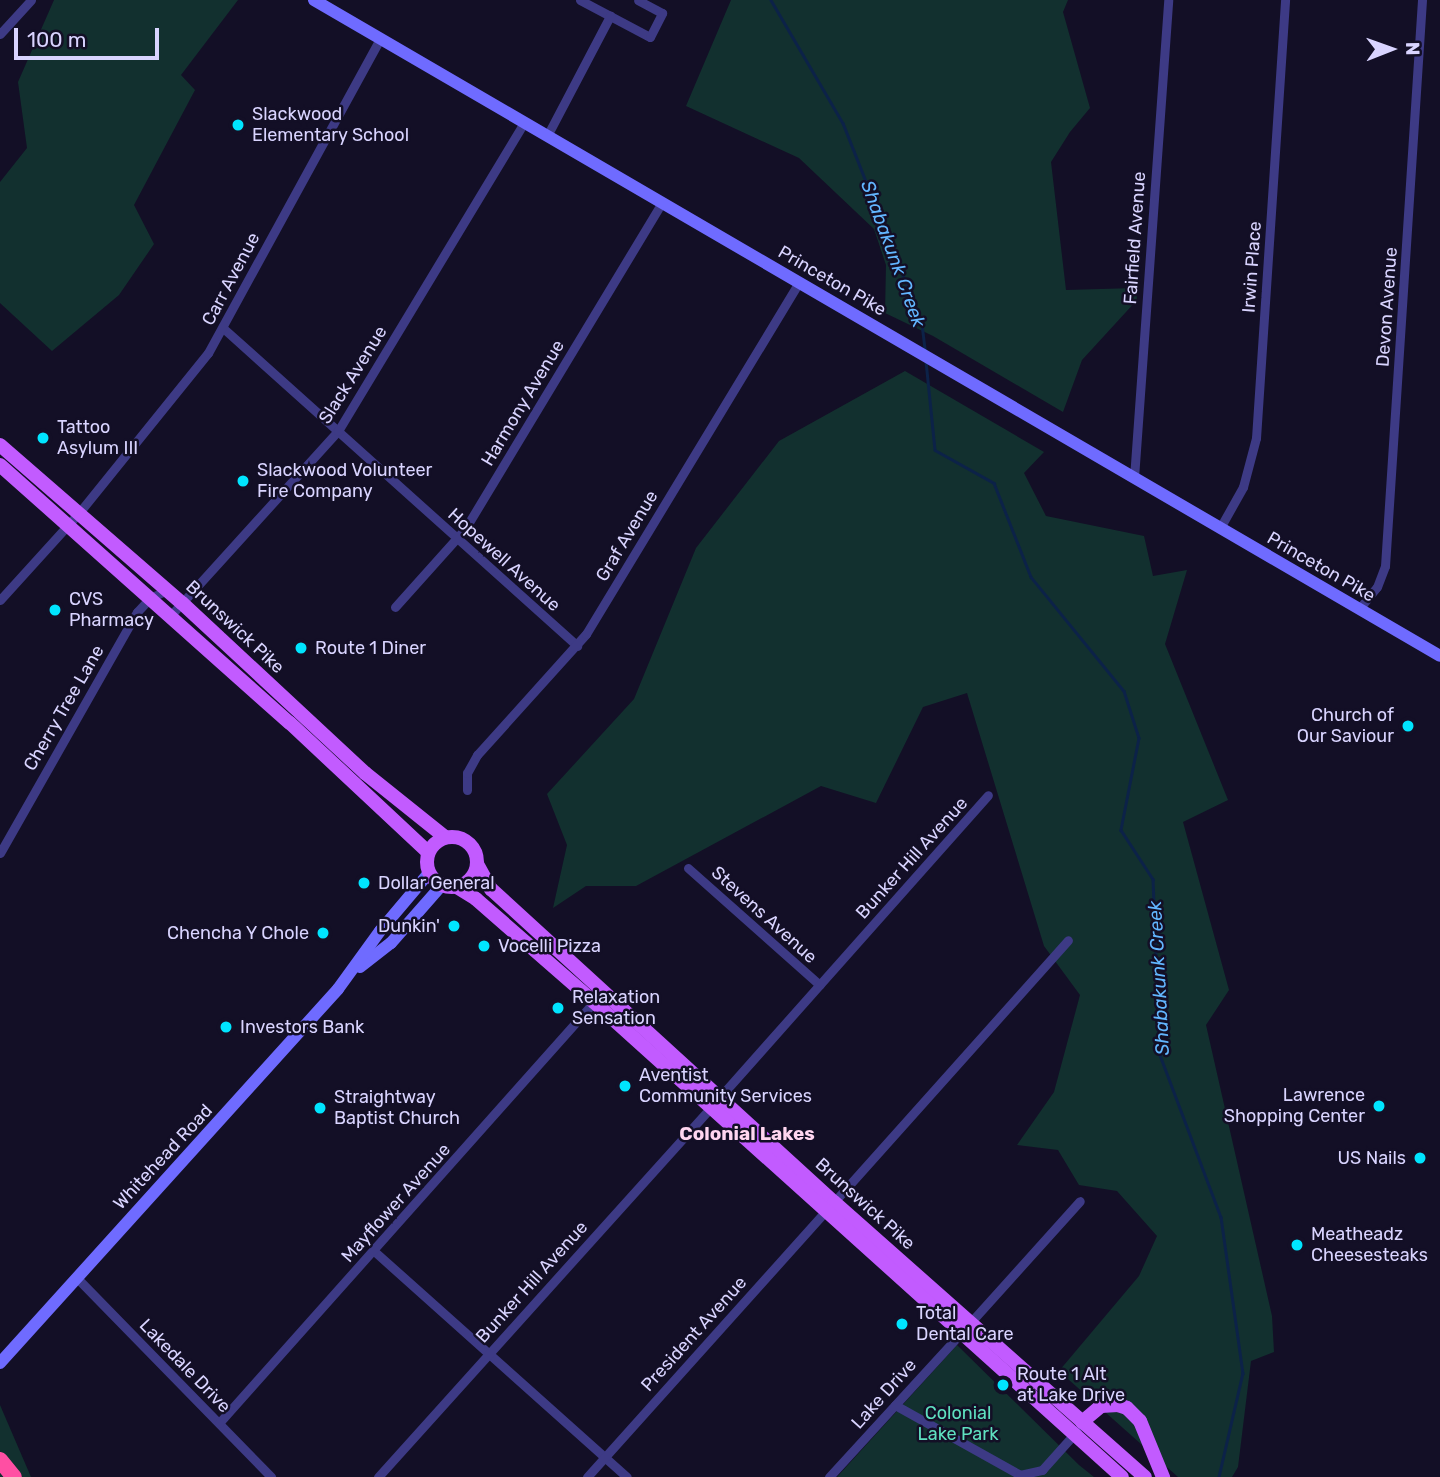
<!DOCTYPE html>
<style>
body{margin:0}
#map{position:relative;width:1440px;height:1477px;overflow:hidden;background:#130f26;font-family:Rubik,sans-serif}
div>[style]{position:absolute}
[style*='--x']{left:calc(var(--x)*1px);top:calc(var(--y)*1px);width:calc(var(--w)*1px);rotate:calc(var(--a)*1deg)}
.green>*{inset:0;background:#12302f}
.stream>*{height:2.5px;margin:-1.25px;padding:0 1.25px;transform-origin:1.25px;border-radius:1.25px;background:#0c2248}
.minor>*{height:9px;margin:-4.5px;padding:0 4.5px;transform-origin:4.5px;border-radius:4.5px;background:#3d3a85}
.secondary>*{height:12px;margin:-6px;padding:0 6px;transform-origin:6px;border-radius:6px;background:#6f6bff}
.primary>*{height:14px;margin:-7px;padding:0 7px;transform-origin:7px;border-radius:7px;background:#c25bff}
.primary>.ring{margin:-7px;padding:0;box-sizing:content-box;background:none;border:14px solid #c25bff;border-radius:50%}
.motorway>*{height:16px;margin:-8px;padding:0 8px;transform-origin:8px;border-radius:8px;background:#ff4fa3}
.dots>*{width:19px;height:19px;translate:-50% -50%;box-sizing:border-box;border:4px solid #130f26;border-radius:50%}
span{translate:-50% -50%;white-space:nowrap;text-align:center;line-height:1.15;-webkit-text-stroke:5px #130f26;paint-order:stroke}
.poi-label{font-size:18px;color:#d9d4ff}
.left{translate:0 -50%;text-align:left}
.right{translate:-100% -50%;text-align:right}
.street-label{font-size:18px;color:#d9d4ff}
.park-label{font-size:18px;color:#5fe0c0}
.water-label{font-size:19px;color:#62b6ff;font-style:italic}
.neighbourhood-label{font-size:19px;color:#ffd6f0;font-weight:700}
.north{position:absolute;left:1356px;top:14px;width:70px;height:70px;-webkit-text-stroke:5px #130f26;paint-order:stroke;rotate:89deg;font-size:19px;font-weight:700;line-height:28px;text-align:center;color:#d9d4ff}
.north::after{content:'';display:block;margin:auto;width:24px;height:32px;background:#d9d4ff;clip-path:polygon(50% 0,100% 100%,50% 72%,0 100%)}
.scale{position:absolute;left:14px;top:28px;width:145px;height:32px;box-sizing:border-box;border:4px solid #d9d4ff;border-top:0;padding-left:9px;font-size:21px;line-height:24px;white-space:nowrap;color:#d9d4ff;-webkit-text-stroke:5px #130f26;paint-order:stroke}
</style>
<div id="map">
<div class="green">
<i style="clip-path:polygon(54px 0,238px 0,181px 75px,195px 90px,134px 205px,154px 244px,119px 295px,52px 351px,0 303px,0 182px,27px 148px,18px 82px)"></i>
<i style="clip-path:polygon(731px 0,1068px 0,1063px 12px,1090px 108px,1070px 132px,1051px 162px,1066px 290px,1136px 288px,1137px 300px,1082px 360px,1063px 412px,933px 336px,885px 313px,886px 265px,874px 229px,799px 158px,686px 106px)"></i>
<i style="clip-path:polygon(905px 371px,1044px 452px,1024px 473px,1046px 516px,1144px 536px,1153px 576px,1187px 570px,1165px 644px,1228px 800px,1183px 822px,1229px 990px,1206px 1025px,1272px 1316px,1274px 1352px,1251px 1361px,1238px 1467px,1232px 1477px,1178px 1477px,1059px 1371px,1139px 1276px,1157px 1236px,1117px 1191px,1079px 1185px,1058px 1150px,1017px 1145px,1054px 1092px,1080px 995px,1044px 946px,967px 693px,923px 707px,876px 803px,821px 786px,636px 886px,586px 886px,553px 908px,567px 845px,547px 794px,634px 699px,696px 548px,779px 441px)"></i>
<i style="clip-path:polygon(957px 1345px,1079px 1465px,1094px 1477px,837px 1477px)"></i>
<i style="clip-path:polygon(0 1405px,31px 1477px,0 1477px)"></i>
</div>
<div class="stream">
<i style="--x:771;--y:0;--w:143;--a:59.7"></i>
<i style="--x:843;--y:123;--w:216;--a:68.5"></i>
<i style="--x:922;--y:324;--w:26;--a:83"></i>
<i style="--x:926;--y:361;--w:89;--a:84.2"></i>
<i style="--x:935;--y:450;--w:68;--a:29.2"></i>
<i style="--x:994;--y:483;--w:101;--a:68.5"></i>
<i style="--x:1031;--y:577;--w:147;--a:50.8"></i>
<i style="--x:1124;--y:691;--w:49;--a:72.3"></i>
<i style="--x:1139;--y:738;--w:94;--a:101.1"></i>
<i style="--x:1121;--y:830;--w:59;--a:56.9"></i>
<i style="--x:1153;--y:879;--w:176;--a:87.7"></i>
<i style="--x:1160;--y:1055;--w:173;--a:69.4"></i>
<i style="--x:1221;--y:1217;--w:158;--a:82"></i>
<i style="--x:1243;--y:1373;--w:107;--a:103"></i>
</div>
<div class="minor">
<i style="--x:580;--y:0;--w:79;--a:27.9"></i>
<i style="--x:650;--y:37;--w:27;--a:-63"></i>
<i style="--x:662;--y:13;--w:27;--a:-152"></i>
<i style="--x:0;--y:34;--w:46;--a:-47.6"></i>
<i style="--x:547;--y:136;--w:136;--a:-62.3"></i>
<i style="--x:223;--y:328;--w:476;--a:41.9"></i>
<i style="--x:1134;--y:478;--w:479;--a:-85.9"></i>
<i style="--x:1220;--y:528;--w:47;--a:-60.7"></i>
<i style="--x:1243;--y:487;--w:51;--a:-75.1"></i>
<i style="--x:1256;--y:438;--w:439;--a:-86.2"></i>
<i style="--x:0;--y:600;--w:116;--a:-47.8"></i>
<i style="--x:78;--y:514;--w:207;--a:-51.1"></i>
<i style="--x:208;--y:353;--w:358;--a:-61.3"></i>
<i style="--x:395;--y:607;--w:105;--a:-48.1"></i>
<i style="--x:465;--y:529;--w:381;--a:-58.9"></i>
<i style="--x:1359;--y:609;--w:28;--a:-51"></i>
<i style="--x:1377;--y:587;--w:22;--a:-69"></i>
<i style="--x:1385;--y:566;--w:567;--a:-86.26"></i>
<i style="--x:171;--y:615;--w:248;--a:-47.8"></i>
<i style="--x:338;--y:431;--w:360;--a:-58.9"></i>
<i style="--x:467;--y:790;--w:17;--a:-90"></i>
<i style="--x:467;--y:773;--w:21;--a:-61"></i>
<i style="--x:477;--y:755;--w:163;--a:-48"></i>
<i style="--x:586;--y:634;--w:411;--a:-58.8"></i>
<i style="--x:0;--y:853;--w:277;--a:-60.4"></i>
<i style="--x:137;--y:612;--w:19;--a:-47"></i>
<i style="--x:150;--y:598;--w:19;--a:-25"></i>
<i style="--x:688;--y:868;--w:176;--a:41.6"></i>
<i style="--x:719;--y:1098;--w:405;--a:-48.4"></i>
<i style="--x:834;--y:1202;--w:351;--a:-48.2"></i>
<i style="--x:374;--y:1251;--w:339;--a:41.8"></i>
<i style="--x:77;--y:1278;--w:278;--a:45.7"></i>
<i style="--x:970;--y:1323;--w:164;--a:-48"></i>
<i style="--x:895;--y:1405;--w:143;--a:29.2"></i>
<i style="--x:1020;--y:1475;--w:23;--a:-13"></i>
<i style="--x:1042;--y:1470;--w:52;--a:-48.1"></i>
<i style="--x:219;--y:1423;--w:564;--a:-48.31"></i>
<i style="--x:378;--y:1477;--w:496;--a:-48"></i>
<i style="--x:587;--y:1477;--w:356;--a:-48.1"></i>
<i style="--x:829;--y:1477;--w:195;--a:-47.5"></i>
</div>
<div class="secondary">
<i style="--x:314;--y:0;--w:1303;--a:30.22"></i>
<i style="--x:360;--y:967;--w:39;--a:-38"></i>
<i style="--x:391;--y:943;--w:77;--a:-48.7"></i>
<i style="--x:0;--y:1363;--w:504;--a:-47.89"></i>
<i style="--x:338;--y:989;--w:72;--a:-54.1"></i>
<i style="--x:380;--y:931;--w:76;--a:-49.8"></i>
</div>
<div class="primary">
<i style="--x:0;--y:445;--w:241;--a:41"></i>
<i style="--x:182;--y:603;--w:250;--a:42.9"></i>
<i style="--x:365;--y:773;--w:102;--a:38.7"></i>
<i style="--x:0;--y:465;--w:388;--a:41.7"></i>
<i style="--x:290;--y:723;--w:189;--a:43.1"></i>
<i class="ring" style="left:427px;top:837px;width:36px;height:36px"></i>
<i style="--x:477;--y:864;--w:29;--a:61"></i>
<i style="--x:491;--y:889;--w:464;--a:42.4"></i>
<i style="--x:834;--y:1202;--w:415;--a:41.5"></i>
<i style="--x:457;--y:887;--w:22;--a:32"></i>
<i style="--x:476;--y:899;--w:157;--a:41.1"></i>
<i style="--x:594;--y:1002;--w:710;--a:41.98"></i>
<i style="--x:1082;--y:1422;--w:25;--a:-40"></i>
<i style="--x:1101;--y:1406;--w:17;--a:-3"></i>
<i style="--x:1118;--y:1405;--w:9;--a:18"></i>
<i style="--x:1127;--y:1408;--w:18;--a:45"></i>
<i style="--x:1140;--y:1421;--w:61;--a:67.7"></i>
</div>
<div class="motorway">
<i style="--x:0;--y:1460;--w:22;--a:51"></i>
</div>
<div class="dots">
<i style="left:238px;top:125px;background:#00e5ff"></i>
<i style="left:43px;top:438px;background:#00e5ff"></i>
<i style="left:243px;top:481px;background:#00e5ff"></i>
<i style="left:55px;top:610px;background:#00e5ff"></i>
<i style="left:301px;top:648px;background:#00e5ff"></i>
<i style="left:1408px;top:726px;background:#00e5ff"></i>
<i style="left:364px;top:883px;background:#00e5ff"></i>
<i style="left:454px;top:926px;background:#00e5ff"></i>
<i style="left:323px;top:933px;background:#00e5ff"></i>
<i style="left:484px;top:946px;background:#00e5ff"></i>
<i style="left:558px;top:1008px;background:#00e5ff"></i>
<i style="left:226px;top:1027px;background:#00e5ff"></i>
<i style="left:625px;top:1086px;background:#00e5ff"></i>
<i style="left:1379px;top:1106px;background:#00e5ff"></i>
<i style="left:320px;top:1108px;background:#00e5ff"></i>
<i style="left:1420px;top:1158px;background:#00e5ff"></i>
<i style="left:1297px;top:1245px;background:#00e5ff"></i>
<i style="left:902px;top:1324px;background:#00e5ff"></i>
<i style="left:1003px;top:1385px;background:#00e5ff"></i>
</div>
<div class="poi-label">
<span class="left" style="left:252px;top:125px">Slackwood<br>Elementary School</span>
<span class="left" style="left:57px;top:438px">Tattoo<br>Asylum III</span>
<span class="left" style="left:257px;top:481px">Slackwood Volunteer<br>Fire Company</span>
<span class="left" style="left:69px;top:610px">CVS<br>Pharmacy</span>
<span class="left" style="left:315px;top:648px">Route 1 Diner</span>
<span class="right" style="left:1394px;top:726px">Church of<br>Our Saviour</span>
<span class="left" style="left:378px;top:883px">Dollar General</span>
<span class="right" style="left:440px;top:926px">Dunkin'</span>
<span class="right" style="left:309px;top:933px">Chencha Y Chole</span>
<span class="left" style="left:498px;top:946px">Vocelli Pizza</span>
<span class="left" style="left:572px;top:1008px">Relaxation<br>Sensation</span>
<span class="left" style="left:240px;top:1027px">Investors Bank</span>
<span class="left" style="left:639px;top:1086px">Aventist<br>Community Services</span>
<span class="right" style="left:1365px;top:1106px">Lawrence<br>Shopping Center</span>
<span class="left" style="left:334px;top:1108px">Straightway<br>Baptist Church</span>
<span class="right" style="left:1406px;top:1158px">US Nails</span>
<span class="left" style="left:1311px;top:1245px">Meatheadz<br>Cheesesteaks</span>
<span class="left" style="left:916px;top:1324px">Total<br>Dental Care</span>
<span class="left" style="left:1017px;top:1385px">Route 1 Alt<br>at Lake Drive</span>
</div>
<div class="street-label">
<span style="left:1135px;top:238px;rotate:-86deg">Fairfield Avenue</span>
<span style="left:1252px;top:267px;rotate:-86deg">Irwin Place</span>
<span style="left:231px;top:279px;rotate:-62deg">Carr Avenue</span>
<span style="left:832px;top:281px;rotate:30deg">Princeton Pike</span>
<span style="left:1387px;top:307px;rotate:-86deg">Devon Avenue</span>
<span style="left:353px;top:375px;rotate:-58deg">Slack Avenue</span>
<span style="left:523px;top:403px;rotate:-59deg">Harmony Avenue</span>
<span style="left:627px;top:536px;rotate:-59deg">Graf Avenue</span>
<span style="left:504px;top:560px;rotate:42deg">Hopewell Avenue</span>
<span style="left:1321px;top:567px;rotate:30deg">Princeton Pike</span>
<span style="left:235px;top:627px;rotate:43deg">Brunswick Pike</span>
<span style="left:64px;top:708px;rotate:-60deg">Cherry Tree Lane</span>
<span style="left:912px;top:858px;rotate:-48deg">Bunker Hill Avenue</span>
<span style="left:764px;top:915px;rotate:42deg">Stevens Avenue</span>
<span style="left:163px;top:1157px;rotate:-47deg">Whitehead Road</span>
<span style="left:396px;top:1203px;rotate:-48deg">Mayflower Avenue</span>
<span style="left:865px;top:1204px;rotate:42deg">Brunswick Pike</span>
<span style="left:532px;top:1282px;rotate:-48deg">Bunker Hill Avenue</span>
<span style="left:694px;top:1334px;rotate:-48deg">President Avenue</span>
<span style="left:185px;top:1366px;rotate:46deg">Lakedale Drive</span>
<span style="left:884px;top:1394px;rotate:-48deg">Lake Drive</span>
</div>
<div class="park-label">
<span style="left:958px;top:1424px">Colonial<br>Lake Park</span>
</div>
<div class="water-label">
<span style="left:893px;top:254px;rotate:70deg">Shabakunk Creek</span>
<span style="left:1159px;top:978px;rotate:-93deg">Shabakunk Creek</span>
</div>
<div class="neighbourhood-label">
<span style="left:747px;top:1134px">Colonial Lakes</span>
</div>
<div class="north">N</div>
<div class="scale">100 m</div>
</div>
